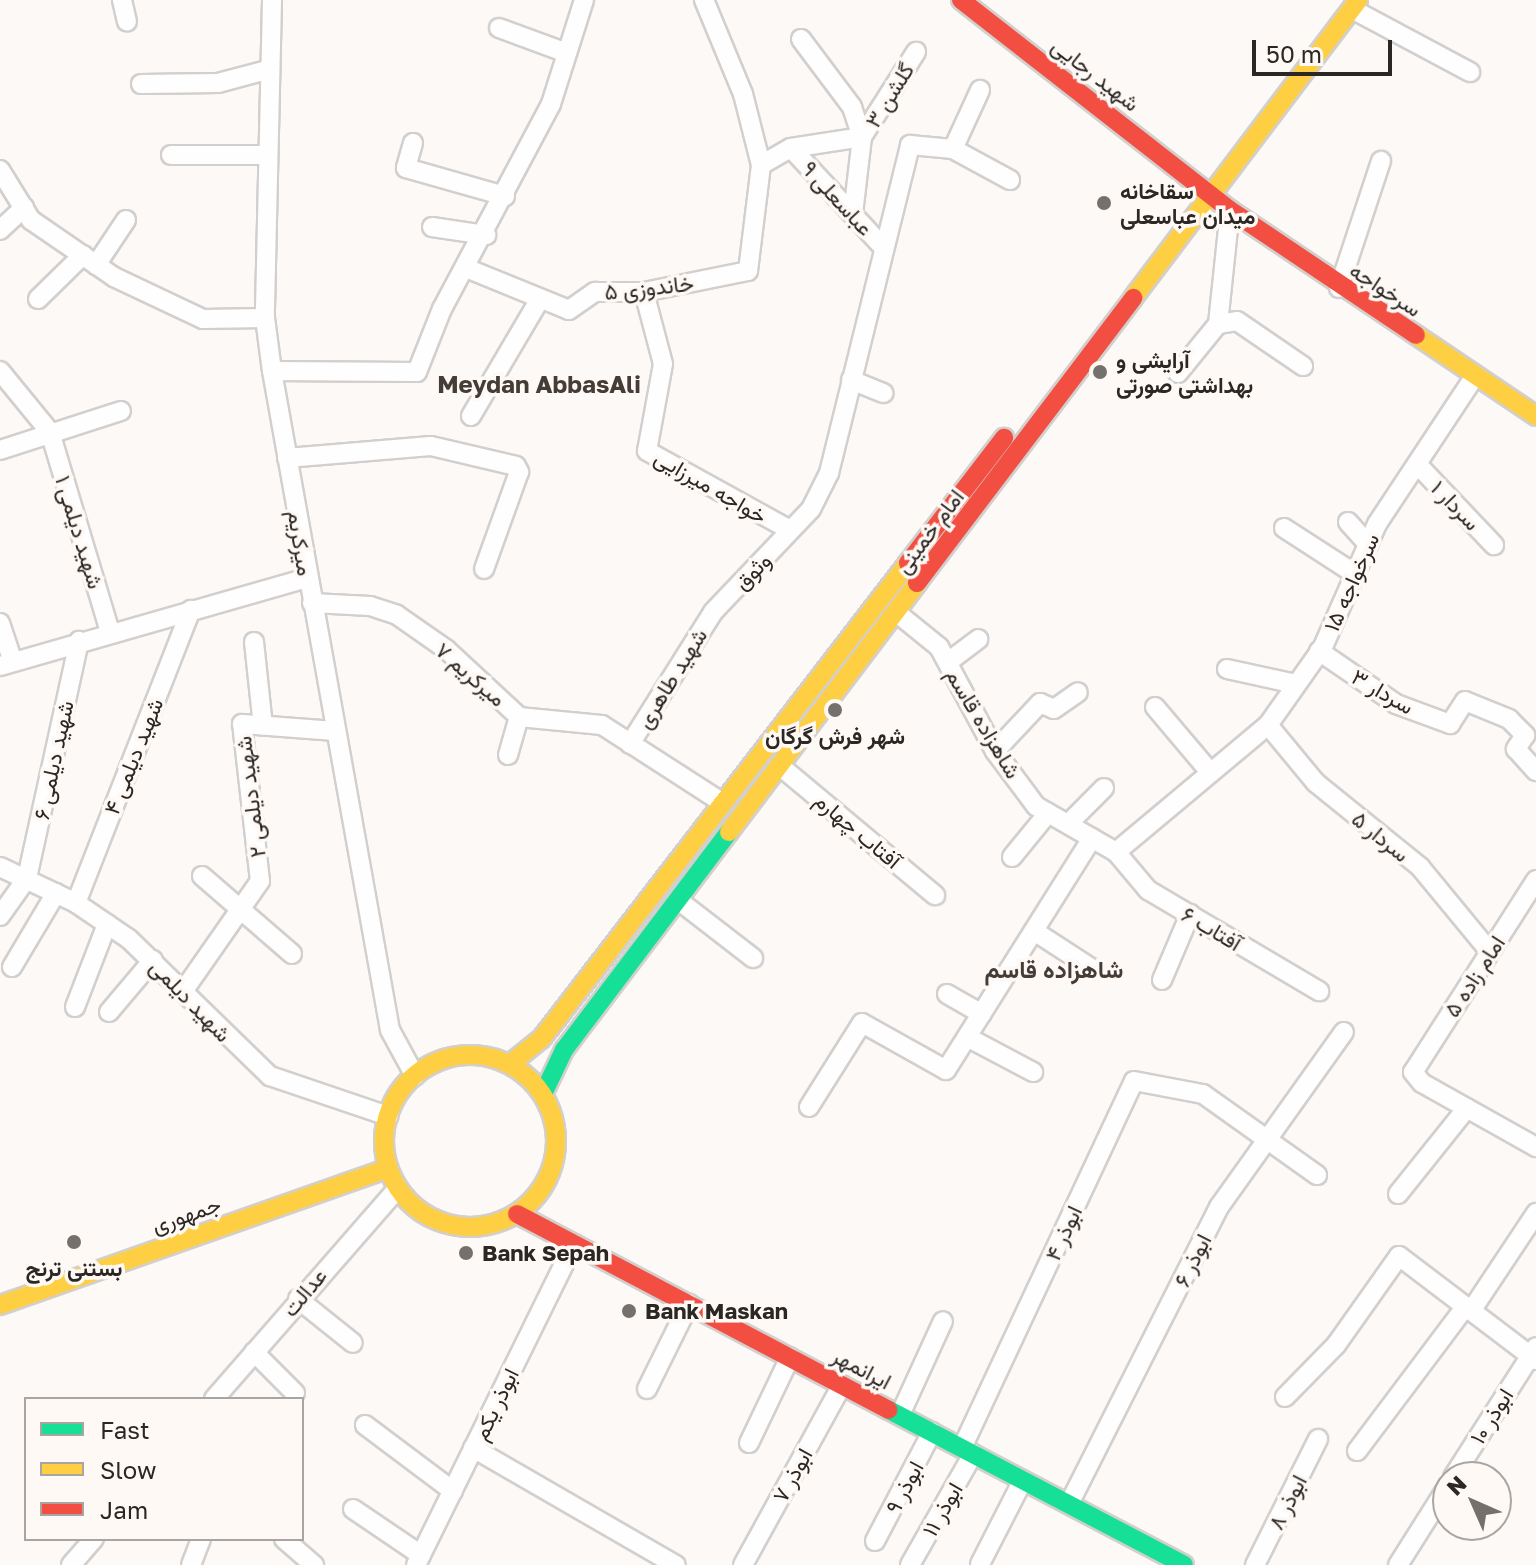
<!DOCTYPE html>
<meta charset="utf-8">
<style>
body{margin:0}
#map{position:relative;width:1536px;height:1565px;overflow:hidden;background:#fcf9f7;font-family:"Golos Text",Vazirmatn,sans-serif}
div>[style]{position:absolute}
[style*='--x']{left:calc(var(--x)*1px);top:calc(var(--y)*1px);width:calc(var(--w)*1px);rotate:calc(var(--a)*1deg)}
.roads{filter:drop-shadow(2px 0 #d2cfcd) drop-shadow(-2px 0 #d2cfcd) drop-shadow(0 2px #d2cfcd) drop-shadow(0 -2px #d2cfcd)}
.street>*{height:18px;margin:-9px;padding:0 9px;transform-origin:9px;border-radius:9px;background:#fffefe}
.fast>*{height:18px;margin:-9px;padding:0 9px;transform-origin:9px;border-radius:9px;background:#16e098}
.slow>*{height:18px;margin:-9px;padding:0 9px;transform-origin:9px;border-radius:9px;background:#ffcf43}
.slow>.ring{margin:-9px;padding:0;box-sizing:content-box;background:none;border:18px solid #ffcf43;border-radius:50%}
.jam>*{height:18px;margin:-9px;padding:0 9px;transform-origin:9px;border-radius:9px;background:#f24e42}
.dots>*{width:22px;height:22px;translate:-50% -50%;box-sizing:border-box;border:4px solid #fef9f5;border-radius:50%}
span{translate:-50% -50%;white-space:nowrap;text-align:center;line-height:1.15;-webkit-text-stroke:7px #fef9f5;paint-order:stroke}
.street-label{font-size:22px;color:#2a2725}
.poi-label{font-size:22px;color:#2a2725;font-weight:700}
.left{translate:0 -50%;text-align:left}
.neighbourhood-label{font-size:24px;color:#433c37;font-weight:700}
.legend{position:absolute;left:24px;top:1397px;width:280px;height:144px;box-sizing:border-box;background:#fef9f5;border:2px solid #a9a5a2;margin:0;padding:10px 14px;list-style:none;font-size:24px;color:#2a2725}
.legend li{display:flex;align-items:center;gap:16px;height:40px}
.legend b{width:40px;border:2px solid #a9a5a2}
.north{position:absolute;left:1432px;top:1461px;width:80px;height:80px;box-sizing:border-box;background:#fef9f5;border:2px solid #a9a5a2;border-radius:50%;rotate:315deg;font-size:22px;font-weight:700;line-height:32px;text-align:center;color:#2a2725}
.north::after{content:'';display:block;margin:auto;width:28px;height:36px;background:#74706e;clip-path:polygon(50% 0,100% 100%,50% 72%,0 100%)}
.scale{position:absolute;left:1252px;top:40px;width:140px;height:36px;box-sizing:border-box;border:4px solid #2a2725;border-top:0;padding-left:10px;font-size:24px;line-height:28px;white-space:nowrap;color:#2a2725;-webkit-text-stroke:6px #fef9f5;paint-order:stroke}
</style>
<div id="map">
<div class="roads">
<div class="street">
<i style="--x:122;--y:0;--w:22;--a:77"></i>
<i style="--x:272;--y:0;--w:318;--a:91.3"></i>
<i style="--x:265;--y:318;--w:53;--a:82.5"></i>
<i style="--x:272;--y:371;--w:669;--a:79.85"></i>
<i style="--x:390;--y:1030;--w:52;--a:61.5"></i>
<i style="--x:1352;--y:9;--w:134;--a:28.1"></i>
<i style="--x:499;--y:28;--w:72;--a:20.2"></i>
<i style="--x:801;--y:39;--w:85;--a:53.1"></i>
<i style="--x:852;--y:107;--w:32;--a:72"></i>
<i style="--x:141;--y:84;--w:77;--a:-0.7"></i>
<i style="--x:218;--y:83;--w:51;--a:-14.9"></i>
<i style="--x:413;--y:143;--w:26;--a:106"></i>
<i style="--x:406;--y:168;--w:103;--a:15.8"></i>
<i style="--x:791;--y:148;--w:137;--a:47.1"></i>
<i style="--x:953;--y:149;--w:65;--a:-65.4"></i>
<i style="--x:171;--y:155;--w:95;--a:0"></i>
<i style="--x:761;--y:165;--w:34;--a:-30"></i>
<i style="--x:791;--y:148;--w:72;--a:-8.8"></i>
<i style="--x:0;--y:170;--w:59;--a:58.2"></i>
<i style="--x:31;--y:220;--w:101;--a:34.5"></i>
<i style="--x:114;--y:277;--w:98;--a:25.3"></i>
<i style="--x:203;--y:319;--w:62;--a:-0.9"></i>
<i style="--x:853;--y:214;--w:78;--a:-83.3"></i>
<i style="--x:862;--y:137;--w:101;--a:-57.6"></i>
<i style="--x:432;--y:227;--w:55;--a:8.4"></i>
<i style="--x:0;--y:230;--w:33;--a:-43"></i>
<i style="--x:96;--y:265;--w:54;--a:-56.3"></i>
<i style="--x:466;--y:268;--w:111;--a:22.2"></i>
<i style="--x:569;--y:310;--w:32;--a:-35"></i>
<i style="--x:595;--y:292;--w:49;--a:0"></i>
<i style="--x:644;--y:292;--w:106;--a:-11.4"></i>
<i style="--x:748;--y:271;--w:107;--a:-83"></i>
<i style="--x:761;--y:165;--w:73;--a:-104.2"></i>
<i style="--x:743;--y:94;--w:102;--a:-112.5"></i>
<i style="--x:1339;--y:288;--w:134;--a:-71.7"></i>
<i style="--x:644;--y:292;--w:74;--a:75.2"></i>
<i style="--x:663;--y:364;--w:88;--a:100.4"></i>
<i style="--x:647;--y:451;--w:163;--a:28.9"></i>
<i style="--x:38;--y:299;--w:63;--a:-44.4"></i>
<i style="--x:1218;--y:324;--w:19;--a:-9"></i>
<i style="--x:1237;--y:321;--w:80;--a:34.3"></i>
<i style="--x:0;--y:371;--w:79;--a:50.7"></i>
<i style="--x:50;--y:432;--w:209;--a:73.3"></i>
<i style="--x:272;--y:371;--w:145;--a:0.4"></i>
<i style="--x:417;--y:372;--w:68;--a:-68.4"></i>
<i style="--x:442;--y:309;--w:232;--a:-62"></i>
<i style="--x:551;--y:104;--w:109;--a:-72.4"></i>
<i style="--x:1178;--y:373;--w:63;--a:-50.8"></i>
<i style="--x:1218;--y:324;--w:115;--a:-84"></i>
<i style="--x:851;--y:380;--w:35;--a:22"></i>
<i style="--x:471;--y:416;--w:136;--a:-59.5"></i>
<i style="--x:0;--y:450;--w:127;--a:-17.9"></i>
<i style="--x:287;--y:458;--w:144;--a:-4.8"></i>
<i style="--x:431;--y:446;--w:87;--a:13.2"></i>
<i style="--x:516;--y:466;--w:7;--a:63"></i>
<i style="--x:519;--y:472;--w:103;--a:109.8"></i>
<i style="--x:1417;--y:464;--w:112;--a:46.5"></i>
<i style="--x:1348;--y:522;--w:30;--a:48"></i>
<i style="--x:1284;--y:528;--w:85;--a:32.9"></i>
<i style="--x:312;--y:603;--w:58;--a:3"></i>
<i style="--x:370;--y:606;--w:28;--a:18"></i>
<i style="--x:397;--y:615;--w:61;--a:35"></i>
<i style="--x:447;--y:650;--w:98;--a:42.9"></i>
<i style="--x:519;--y:717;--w:83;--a:5.5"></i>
<i style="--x:602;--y:725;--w:140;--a:32.8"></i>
<i style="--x:897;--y:613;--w:54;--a:39"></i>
<i style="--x:939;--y:647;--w:118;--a:61.7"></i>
<i style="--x:995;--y:751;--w:69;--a:53.3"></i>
<i style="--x:1036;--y:806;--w:92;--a:29.9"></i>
<i style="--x:1116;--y:852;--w:50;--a:49.9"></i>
<i style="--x:1148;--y:890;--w:199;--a:30.6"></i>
<i style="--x:0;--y:623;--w:41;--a:71.6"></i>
<i style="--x:254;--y:642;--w:84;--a:83.9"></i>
<i style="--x:1319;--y:651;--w:93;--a:34.5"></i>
<i style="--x:1396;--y:704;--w:58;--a:20.3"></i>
<i style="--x:1450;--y:724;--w:27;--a:-57"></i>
<i style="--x:1465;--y:701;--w:48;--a:22.2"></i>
<i style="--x:1509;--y:719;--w:23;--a:45"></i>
<i style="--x:1525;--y:735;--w:17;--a:123"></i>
<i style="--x:1516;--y:749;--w:30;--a:48"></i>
<i style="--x:948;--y:662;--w:38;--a:-37"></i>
<i style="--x:0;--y:666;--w:319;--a:-16"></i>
<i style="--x:1227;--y:669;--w:71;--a:12.3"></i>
<i style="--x:1155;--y:707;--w:84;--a:49.8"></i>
<i style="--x:1268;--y:725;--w:75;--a:50.4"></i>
<i style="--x:1316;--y:783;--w:134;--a:38.9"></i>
<i style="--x:1420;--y:867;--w:110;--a:50.5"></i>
<i style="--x:630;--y:744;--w:156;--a:-57.8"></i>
<i style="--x:713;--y:612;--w:142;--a:-46.4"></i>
<i style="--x:811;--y:509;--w:40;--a:-63.4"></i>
<i style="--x:829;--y:473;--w:338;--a:-76.1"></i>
<i style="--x:910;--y:145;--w:43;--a:5.3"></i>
<i style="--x:953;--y:149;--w:65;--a:28.5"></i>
<i style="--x:995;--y:751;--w:66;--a:-46.8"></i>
<i style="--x:1040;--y:703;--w:15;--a:23"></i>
<i style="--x:1054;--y:709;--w:29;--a:-35"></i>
<i style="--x:508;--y:755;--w:40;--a:-74"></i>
<i style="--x:780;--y:766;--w:202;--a:39.8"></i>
<i style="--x:1068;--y:824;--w:51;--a:-45"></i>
<i style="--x:1116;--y:852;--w:198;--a:-39.9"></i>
<i style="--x:1268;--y:725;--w:95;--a:-54.8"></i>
<i style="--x:1323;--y:647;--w:134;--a:-66.3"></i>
<i style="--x:1377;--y:524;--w:178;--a:-56.5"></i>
<i style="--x:1012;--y:857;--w:57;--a:-50.7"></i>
<i style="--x:0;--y:867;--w:84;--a:25.3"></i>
<i style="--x:76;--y:903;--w:64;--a:34.2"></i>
<i style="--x:129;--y:939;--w:197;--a:44.2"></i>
<i style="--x:270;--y:1076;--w:125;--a:18.7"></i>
<i style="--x:202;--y:876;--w:119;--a:40.9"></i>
<i style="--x:1536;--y:880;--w:228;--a:122.6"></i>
<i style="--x:1413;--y:1072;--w:14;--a:51"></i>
<i style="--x:1422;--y:1083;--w:131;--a:29.3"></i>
<i style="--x:678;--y:900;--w:95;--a:37.7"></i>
<i style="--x:76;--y:903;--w:315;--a:-68.6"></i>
<i style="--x:0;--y:916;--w:47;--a:-54.6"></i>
<i style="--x:27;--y:878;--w:243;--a:-77.6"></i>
<i style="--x:1034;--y:931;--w:68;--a:33"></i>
<i style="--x:12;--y:967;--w:86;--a:-59.3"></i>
<i style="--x:1162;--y:980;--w:72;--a:-67"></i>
<i style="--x:184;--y:990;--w:133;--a:-55.1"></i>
<i style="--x:260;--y:881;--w:158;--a:-96.5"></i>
<i style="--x:242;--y:724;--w:94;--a:4.3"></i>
<i style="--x:947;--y:994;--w:40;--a:29.7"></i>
<i style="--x:75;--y:1007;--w:89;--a:-68.9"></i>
<i style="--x:109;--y:1012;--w:68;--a:-49.8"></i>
<i style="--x:967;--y:1037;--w:75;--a:27.9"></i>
<i style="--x:809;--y:1107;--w:99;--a:-57.8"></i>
<i style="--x:862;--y:1023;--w:96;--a:29.2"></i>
<i style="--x:946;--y:1070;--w:274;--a:-57.8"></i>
<i style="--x:1398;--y:1194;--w:110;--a:-51.3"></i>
<i style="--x:298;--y:1299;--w:70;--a:38.7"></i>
<i style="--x:1471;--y:1311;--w:118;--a:-56.4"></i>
<i style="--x:254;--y:1352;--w:58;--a:45"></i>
<i style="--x:647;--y:1389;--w:95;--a:-63.7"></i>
<i style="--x:1285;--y:1397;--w:73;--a:-45.6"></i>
<i style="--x:1336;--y:1345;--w:109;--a:-54.7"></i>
<i style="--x:1399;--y:1256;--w:172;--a:37.2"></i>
<i style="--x:214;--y:1399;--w:279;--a:-48.9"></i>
<i style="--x:900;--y:1415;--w:103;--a:-65.4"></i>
<i style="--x:365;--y:1425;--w:110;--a:36.9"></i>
<i style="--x:749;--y:1443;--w:95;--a:-64.5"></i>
<i style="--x:473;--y:1448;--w:234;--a:30"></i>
<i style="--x:962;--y:1448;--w:405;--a:-64.9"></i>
<i style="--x:1134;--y:1081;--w:70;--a:10.7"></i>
<i style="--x:1203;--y:1094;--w:140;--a:35.4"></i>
<i style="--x:1357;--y:1451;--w:180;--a:-53.1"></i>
<i style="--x:1453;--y:1477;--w:154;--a:-57.4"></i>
<i style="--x:1069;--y:1504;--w:333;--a:-63.2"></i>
<i style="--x:1219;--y:1207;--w:215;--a:-54.5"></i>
<i style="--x:353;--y:1509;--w:82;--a:34.1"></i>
<i style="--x:284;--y:1539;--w:40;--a:41"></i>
<i style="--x:875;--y:1541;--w:123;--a:-62.4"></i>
<i style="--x:980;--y:1564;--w:94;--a:-62.9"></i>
<i style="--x:71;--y:1565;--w:35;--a:-49"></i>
<i style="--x:191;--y:1565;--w:28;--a:-69"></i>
<i style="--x:416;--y:1565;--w:358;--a:-63.8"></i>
<i style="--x:743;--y:1565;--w:205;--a:-61.2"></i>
<i style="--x:910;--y:1565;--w:128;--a:-60.4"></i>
<i style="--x:1255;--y:1565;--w:141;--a:-63.4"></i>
<i style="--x:1398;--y:1565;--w:93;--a:-57.7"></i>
</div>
<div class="fast">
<i style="--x:543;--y:1094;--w:49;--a:-64.5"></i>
<i style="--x:564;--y:1050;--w:273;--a:-52.9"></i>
<i style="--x:889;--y:1410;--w:333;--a:27.7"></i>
</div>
<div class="slow">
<i style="--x:1133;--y:298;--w:373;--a:-52.9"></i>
<i style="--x:1416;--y:335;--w:145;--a:34"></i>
<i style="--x:729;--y:832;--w:312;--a:-52.9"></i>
<i class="ring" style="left:384px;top:1055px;width:154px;height:154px"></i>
<i style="--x:510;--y:1064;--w:41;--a:-39.1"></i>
<i style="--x:542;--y:1038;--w:600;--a:-52.38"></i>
<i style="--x:0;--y:1305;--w:411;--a:-19.4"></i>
</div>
<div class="jam">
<i style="--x:961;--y:0;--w:341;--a:38"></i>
<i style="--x:1230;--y:210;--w:224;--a:33.9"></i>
<i style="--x:908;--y:563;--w:158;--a:-52.5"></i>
<i style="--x:917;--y:583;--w:358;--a:-52.8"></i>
<i style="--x:517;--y:1214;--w:420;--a:27.8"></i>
</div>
</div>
<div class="dots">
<i style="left:1104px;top:203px;background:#74706e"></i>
<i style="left:1100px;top:372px;background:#74706e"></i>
<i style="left:835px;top:710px;background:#74706e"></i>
<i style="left:74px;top:1242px;background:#74706e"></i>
<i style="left:466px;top:1253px;background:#74706e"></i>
<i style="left:629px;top:1311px;background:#74706e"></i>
</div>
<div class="street-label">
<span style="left:1096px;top:74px;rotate:38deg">شهید رجایی</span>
<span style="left:889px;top:95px;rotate:-58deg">۳ گلشن</span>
<span style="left:838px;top:198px;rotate:47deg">۹ عباسعلی</span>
<span style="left:649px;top:287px;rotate:-6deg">خاندوزی ۵</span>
<span style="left:1386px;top:289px;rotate:33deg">سرخواجه</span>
<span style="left:711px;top:486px;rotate:30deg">خواجه میرزایی</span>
<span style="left:1456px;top:505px;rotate:46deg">۱ سردار</span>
<span style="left:929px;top:531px;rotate:-53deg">امام خمینی</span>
<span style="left:80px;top:532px;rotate:73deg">شهید دیلمی ۱</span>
<span style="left:301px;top:543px;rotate:81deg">میرکریم</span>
<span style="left:752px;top:571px;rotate:-46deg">وثوق</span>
<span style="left:1351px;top:582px;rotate:-66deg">سرخواجه ۱۵</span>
<span style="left:471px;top:674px;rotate:41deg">۷ میرکریم</span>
<span style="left:671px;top:678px;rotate:-58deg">شهید طاهری</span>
<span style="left:1383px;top:691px;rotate:30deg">۳ سردار</span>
<span style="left:984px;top:723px;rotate:59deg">شاهزاده قاسم</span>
<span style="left:133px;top:756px;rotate:-68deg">۴ شهید دیلمی</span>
<span style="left:53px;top:760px;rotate:-78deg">۶ شهید دیلمی</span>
<span style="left:250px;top:797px;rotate:-97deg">۲ شهید دیلمی</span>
<span style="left:858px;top:830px;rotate:40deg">آفتاب چهارم</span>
<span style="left:1381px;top:836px;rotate:39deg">۵ سردار</span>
<span style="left:1212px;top:928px;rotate:31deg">آفتاب ۶</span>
<span style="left:1474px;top:976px;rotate:-57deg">۵ امام زاده</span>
<span style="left:191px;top:1000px;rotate:46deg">شهید دیلمی</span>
<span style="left:186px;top:1214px;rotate:-19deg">جمهوری</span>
<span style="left:1063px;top:1233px;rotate:-65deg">ابوذر ۴</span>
<span style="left:1192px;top:1260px;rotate:-63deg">ابوذر ۶</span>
<span style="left:304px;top:1292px;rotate:-50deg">عدالت</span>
<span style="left:862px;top:1368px;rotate:28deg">ایرانمهر</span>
<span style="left:495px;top:1404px;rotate:-64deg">ابوذر یکم</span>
<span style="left:1491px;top:1416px;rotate:-58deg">ابوذر ۱۰</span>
<span style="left:792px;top:1475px;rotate:-61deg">۷ ابوذر</span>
<span style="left:904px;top:1487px;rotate:-62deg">۹ ابوذر</span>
<span style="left:1287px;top:1502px;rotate:-63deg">۸ ابوذر</span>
<span style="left:942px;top:1509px;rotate:-60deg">ابوذر ۱۱</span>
</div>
<div class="poi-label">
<span class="left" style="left:1120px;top:203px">سقاخانه<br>میدان عباسعلی</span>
<span class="left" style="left:1116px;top:372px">آرایشی و<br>بهداشتی صورتی</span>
<span style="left:835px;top:736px">شهر فرش گرگان</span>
<span class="left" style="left:482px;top:1253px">Bank Sepah</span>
<span style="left:74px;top:1268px">بستنی ترنج</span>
<span class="left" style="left:645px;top:1311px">Bank Maskan</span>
</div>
<div class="neighbourhood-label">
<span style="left:539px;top:384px">Meydan AbbasAli</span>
<span style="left:1054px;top:969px">شاهزاده قاسم</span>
</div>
<ul class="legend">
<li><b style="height:10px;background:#16e098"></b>Fast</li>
<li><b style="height:10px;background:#ffcf43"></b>Slow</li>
<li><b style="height:10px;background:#f24e42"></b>Jam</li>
</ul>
<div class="north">N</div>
<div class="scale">50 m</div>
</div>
